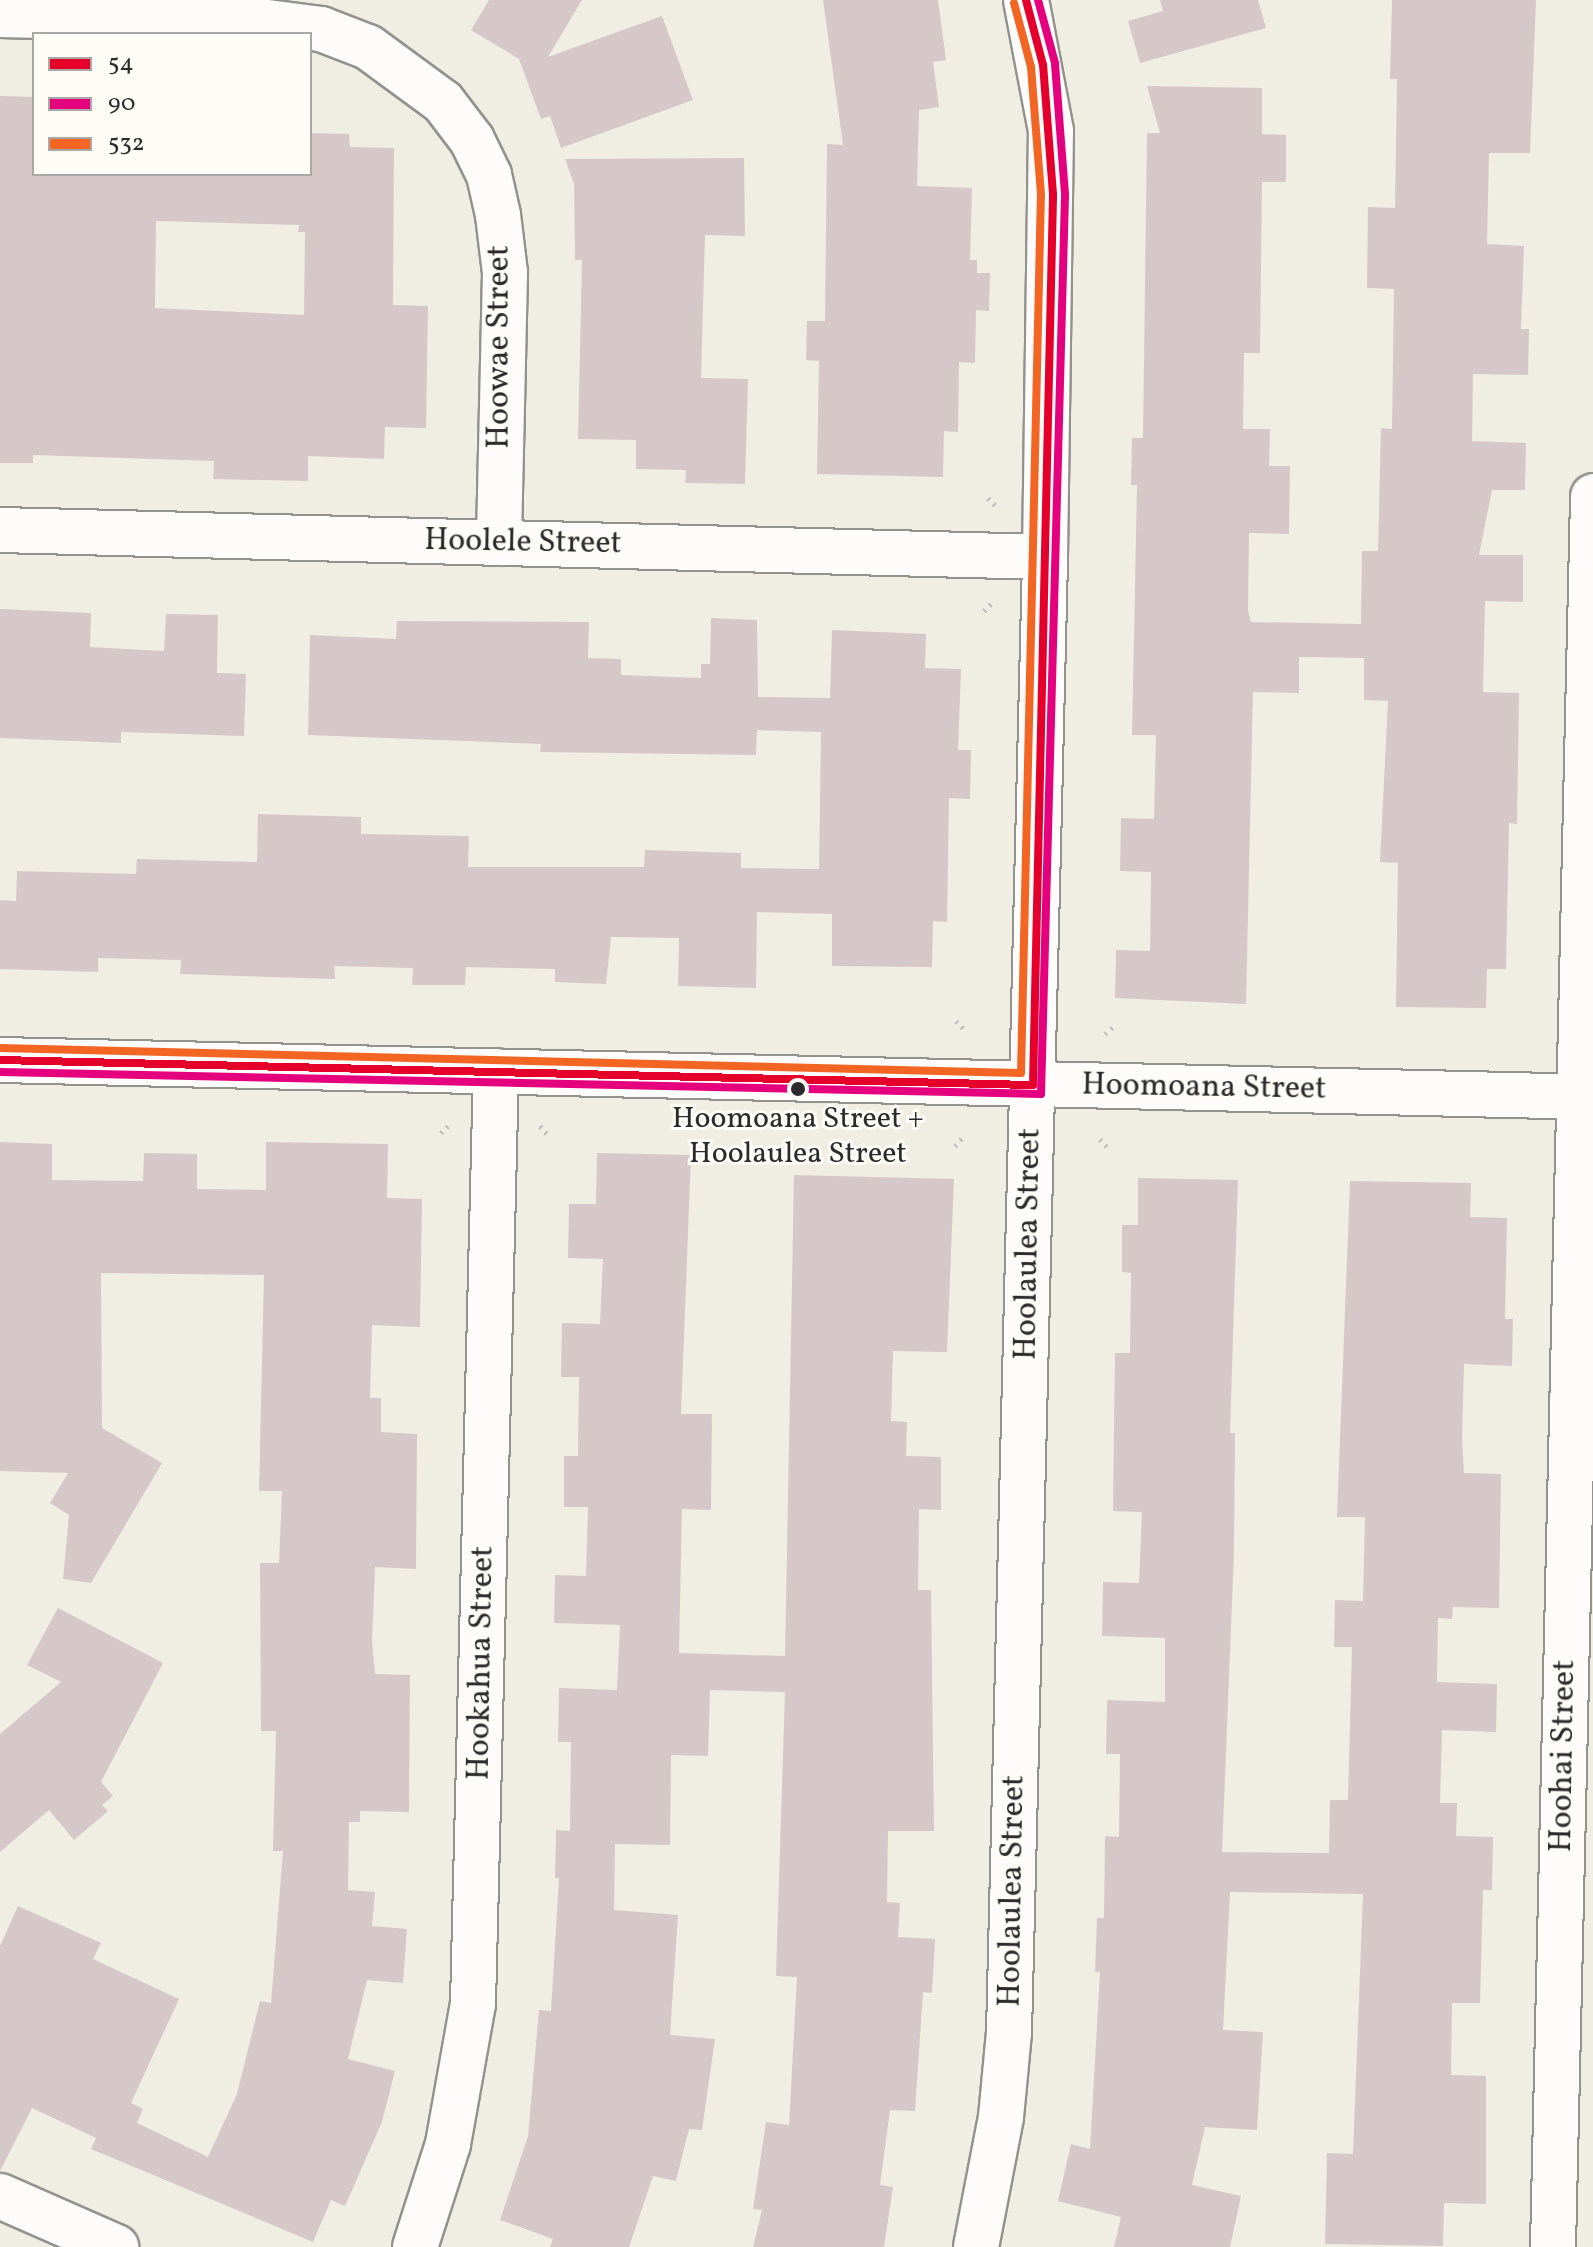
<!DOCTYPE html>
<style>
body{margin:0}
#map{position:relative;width:1593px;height:2247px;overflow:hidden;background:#f0ede3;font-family:Vollkorn,serif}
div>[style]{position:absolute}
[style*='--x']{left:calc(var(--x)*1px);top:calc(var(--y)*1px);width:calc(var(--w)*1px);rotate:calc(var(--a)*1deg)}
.building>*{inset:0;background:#d6c8c9}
.path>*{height:5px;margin-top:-2.5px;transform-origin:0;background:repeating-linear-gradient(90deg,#bfbebc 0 2px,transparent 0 8px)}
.roads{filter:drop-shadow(2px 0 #94928d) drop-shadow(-2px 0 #94928d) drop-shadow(0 2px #94928d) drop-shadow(0 -2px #94928d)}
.minor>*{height:44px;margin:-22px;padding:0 22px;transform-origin:22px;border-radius:22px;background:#fdfcfb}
.bus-1>*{height:8px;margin:-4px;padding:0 4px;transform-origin:4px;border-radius:4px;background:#e4002b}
.bus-2>*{height:8px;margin:-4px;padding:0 4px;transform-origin:4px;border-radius:4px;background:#e5007d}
.bus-3>*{height:8px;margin:-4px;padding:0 4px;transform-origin:4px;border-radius:4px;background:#f26522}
.dots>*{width:22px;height:22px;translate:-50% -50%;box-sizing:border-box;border:4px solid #fdfcf7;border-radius:50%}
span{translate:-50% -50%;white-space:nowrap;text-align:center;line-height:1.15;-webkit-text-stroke:6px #fdfcf7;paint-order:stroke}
.bus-label{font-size:30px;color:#2b2b2b}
.street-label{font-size:32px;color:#2b2b2b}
.legend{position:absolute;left:32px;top:32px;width:280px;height:144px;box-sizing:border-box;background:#fdfcf7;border:2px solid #a9a8a5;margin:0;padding:10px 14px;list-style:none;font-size:24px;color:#2b2b2b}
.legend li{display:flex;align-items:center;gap:16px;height:40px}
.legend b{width:40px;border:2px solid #a9a8a5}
</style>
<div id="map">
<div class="building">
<i style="clip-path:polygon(489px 0,582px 0,548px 57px,662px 16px,693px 100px,561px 148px,550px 116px,541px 119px,519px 59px,471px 30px)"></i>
<i style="clip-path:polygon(823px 0,938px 0,946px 60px,933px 62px,939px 107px,919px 110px,917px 186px,972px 188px,970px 260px,977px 260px,977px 273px,990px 273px,989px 311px,976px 310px,975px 363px,959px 362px,958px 432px,944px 431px,943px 477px,817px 474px,819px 361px,806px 360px,807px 321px,825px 321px,827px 144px,843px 145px)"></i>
<i style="clip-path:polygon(1160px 0,1258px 0,1266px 28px,1140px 63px,1128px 21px,1163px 11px)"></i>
<i style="clip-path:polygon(1392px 0,1536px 0,1530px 153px,1489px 153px,1487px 244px,1524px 246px,1521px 329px,1529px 329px,1528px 375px,1473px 374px,1472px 441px,1526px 443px,1525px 490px,1492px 490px,1479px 555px,1523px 555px,1523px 602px,1485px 601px,1483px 692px,1519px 693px,1517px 824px,1509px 823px,1506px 969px,1487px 969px,1486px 1008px,1396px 1007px,1398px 863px,1380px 862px,1388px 701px,1364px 700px,1364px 658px,1299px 657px,1299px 693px,1253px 692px,1246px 1004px,1115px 998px,1116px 950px,1150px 951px,1151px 872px,1120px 871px,1121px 818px,1154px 819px,1156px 735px,1132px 735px,1137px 485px,1131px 485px,1132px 438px,1143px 438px,1147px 133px,1160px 133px,1147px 86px,1262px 88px,1262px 134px,1286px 135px,1286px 182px,1262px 182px,1260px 353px,1244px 353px,1243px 429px,1270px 429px,1269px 466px,1290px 466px,1289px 534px,1249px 533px,1248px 611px,1251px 622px,1361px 624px,1362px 551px,1378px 551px,1381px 428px,1392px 429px,1394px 289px,1367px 288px,1368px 207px,1395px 208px,1397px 79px,1390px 79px)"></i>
<i style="clip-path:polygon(evenodd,0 96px,34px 97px,34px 174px,310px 174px,310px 133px,349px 134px,350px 147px,394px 148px,393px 305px,428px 306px,426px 428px,385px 427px,384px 459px,308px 456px,308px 481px,213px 479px,214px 461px,33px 455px,33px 463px,0 463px,0 96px,156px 221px,299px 225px,298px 232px,305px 232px,304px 315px,155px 308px,156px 221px)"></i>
<i style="clip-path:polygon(744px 158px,745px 236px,705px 235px,701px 378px,748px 379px,745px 484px,685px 483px,686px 470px,636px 469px,636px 440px,578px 439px,582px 260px,575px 260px,574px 184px,565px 159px)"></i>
<i style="clip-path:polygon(0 609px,91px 613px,90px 647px,164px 651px,166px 614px,218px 615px,217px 673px,246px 674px,244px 736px,121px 732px,121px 743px,0 738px)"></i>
<i style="clip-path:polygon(711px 618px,757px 620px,758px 697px,830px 698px,832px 630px,926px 634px,925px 668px,961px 669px,958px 750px,971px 750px,970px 799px,949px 798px,947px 922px,933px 921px,932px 967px,832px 966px,832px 914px,757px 912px,756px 988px,678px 986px,679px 938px,611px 937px,606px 984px,555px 982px,555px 969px,466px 967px,465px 985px,412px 985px,413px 968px,334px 966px,335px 979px,180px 974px,181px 960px,98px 958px,98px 972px,0 969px,0 900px,16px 901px,17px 871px,136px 874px,137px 859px,257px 862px,258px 814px,361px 817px,361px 834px,469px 836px,468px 867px,644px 867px,645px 850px,741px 853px,741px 868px,819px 869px,821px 732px,757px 730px,756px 755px,540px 752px,541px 744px,308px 735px,310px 635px,396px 639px,397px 621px,589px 622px,588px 658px,621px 659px,621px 675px,701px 678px,701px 664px,710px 664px)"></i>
<i style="clip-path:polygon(0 1142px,52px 1144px,52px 1180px,143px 1181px,144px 1153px,197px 1154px,197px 1189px,266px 1190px,266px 1142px,388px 1144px,387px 1198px,422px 1199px,420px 1327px,372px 1325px,370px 1398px,381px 1398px,381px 1432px,417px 1434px,416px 1569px,375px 1567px,372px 1640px,375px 1674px,410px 1675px,409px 1812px,360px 1811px,360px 1822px,349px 1822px,348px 1890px,375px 1892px,372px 1926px,407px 1929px,403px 1983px,367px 1980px,348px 2059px,395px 2071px,382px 2122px,345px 2206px,331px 2200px,313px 2242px,91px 2149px,96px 2138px,32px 2108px,0 2171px,0 1946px,18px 1906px,101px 1943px,93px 1959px,179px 1999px,131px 2103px,143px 2109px,137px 2123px,208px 2157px,237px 2094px,260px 2001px,271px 2003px,283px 1851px,273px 1851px,276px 1731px,261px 1731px,260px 1563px,279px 1563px,282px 1491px,259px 1491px,264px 1275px,101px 1273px,102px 1428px,162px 1463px,91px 1583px,63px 1579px,69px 1515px,50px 1503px,68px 1473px,0 1471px)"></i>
<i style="clip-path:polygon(597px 1153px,691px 1155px,681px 1414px,712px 1414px,711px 1510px,682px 1509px,679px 1653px,785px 1656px,794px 1175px,954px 1179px,947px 1352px,893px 1351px,891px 1421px,907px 1422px,906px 1456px,941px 1457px,941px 1510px,919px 1509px,918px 1590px,931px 1590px,934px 1831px,888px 1831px,887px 1902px,900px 1903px,898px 1937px,935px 1939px,932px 1993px,923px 1992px,915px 2111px,890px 2110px,880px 2185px,893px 2187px,884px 2247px,753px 2247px,762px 2210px,753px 2209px,766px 2122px,789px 2125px,797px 1977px,776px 1976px,785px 1692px,710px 1690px,708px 1756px,671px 1755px,670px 1845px,615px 1844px,614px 1910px,678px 1915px,670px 2035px,715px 2039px,702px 2130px,689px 2129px,676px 2181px,653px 2176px,629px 2247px,550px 2247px,553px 2239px,500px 2220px,528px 2136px,539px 2010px,551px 2011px,559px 1878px,555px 1878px,556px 1830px,570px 1831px,571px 1742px,558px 1742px,559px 1688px,617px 1690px,620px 1625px,554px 1623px,555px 1575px,586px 1576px,588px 1507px,564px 1507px,564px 1456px,578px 1456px,579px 1377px,561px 1377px,562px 1323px,600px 1324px,603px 1259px,568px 1258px,569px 1204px,596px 1204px)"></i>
<i style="clip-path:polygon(1138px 1178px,1238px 1180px,1230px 1433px,1235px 1433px,1234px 1552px,1222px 1852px,1329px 1853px,1330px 1800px,1348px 1800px,1352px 1647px,1334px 1647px,1335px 1600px,1363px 1601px,1365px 1517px,1337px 1517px,1350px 1181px,1471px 1183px,1470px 1217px,1507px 1218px,1505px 1319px,1513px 1319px,1512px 1366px,1464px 1364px,1462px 1438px,1464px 1473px,1501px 1474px,1499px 1608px,1453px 1607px,1452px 1619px,1438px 1618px,1437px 1682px,1497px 1684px,1496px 1732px,1442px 1730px,1440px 1803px,1457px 1803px,1456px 1836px,1493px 1837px,1492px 1890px,1483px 1890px,1480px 2003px,1452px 2003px,1451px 2075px,1486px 2076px,1486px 2204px,1444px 2203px,1443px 2246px,1325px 2244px,1327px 2153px,1353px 2154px,1363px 1894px,1230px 1892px,1223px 2030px,1263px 2032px,1257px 2130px,1205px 2127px,1192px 2185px,1241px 2196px,1230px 2247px,1114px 2247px,1121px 2217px,1058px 2201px,1071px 2144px,1090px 2149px,1100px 1972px,1095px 1972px,1097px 1918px,1104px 1918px,1105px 1836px,1119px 1837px,1120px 1754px,1106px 1754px,1107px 1700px,1165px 1702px,1165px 1638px,1102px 1636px,1103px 1582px,1139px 1583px,1142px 1512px,1113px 1511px,1115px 1353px,1130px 1353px,1131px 1273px,1122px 1272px,1122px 1225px,1138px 1225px)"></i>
<i style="clip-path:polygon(58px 1608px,163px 1663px,101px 1782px,113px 1796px,102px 1805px,108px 1811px,74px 1840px,49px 1810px,0 1852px,0 1734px,61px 1682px,27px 1665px)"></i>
</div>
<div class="path">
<i style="--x:988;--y:498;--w:13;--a:45"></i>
<i style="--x:984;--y:611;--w:14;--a:-45"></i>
<i style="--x:956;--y:1021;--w:11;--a:45"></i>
<i style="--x:1105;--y:1034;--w:12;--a:-42"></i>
<i style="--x:540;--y:1126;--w:12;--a:48"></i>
<i style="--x:441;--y:1133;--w:13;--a:-45"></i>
<i style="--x:1100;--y:1139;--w:12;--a:48"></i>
<i style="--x:955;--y:1146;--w:12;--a:-48"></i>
</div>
<div class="roads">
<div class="minor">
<i style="--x:0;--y:15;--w:260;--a:1.3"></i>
<i style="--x:260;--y:21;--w:62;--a:7.5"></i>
<i style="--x:321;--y:29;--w:50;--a:21"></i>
<i style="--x:368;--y:47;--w:93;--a:36.3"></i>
<i style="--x:443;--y:102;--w:48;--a:52.7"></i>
<i style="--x:472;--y:140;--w:39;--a:64"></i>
<i style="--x:489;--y:175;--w:41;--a:77.3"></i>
<i style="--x:498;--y:215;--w:58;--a:83.1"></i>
<i style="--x:505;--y:273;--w:270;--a:91.3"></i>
<i style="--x:0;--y:530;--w:1045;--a:1.48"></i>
<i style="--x:0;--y:1060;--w:1593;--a:1.33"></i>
<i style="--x:0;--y:2196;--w:127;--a:23.7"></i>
<i style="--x:415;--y:2247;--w:108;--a:-72.2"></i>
<i style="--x:448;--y:2144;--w:142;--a:-79.9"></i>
<i style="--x:473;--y:2004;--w:933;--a:-88.59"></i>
<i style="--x:976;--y:2247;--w:132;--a:-79.1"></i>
<i style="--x:1001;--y:2117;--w:84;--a:-84.6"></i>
<i style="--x:1009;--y:2033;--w:1476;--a:-88.6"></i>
<i style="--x:1045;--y:557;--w:426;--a:-89.2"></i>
<i style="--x:1051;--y:131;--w:133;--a:-100.8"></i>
<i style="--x:1553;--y:2247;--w:1751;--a:-88.69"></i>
</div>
</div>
<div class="bus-1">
<i style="--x:0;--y:1060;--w:1033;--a:1.39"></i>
<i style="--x:1033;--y:1085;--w:891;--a:-88.71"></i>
<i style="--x:1053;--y:194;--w:129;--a:-94.4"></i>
<i style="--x:1043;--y:65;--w:67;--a:-104.7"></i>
</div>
<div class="bus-2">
<i style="--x:0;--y:1072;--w:1041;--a:1.21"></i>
<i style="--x:1041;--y:1094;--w:900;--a:-88.47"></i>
<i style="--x:1065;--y:194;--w:131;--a:-94.4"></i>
<i style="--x:1055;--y:63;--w:65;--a:-105.1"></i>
</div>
<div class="bus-3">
<i style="--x:0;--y:1048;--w:1021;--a:1.4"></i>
<i style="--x:1021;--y:1073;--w:879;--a:-88.7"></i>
<i style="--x:1041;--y:194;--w:127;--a:-94.5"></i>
<i style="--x:1031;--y:67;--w:66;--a:-104.9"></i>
</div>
<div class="dots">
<i style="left:798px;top:1089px;background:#2b2b2b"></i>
</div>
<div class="bus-label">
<span style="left:798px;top:1136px">Hoomoana Street +<br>Hoolaulea Street</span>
</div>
<div class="street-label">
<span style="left:500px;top:347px;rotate:-90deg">Hoowae Street</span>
<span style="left:523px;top:543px;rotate:1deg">Hoolele Street</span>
<span style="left:1204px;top:1088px;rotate:1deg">Hoomoana Street</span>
<span style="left:1029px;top:1244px;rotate:-89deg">Hoolaulea Street</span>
<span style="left:482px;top:1663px;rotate:-89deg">Hookahua Street</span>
<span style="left:1564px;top:1756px;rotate:-89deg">Hoohai Street</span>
<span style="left:1013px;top:1891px;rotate:-89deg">Hoolaulea Street</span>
</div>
<ul class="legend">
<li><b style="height:10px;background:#e4002b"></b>54</li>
<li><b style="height:10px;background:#e5007d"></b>90</li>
<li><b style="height:10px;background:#f26522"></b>532</li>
</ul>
</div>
